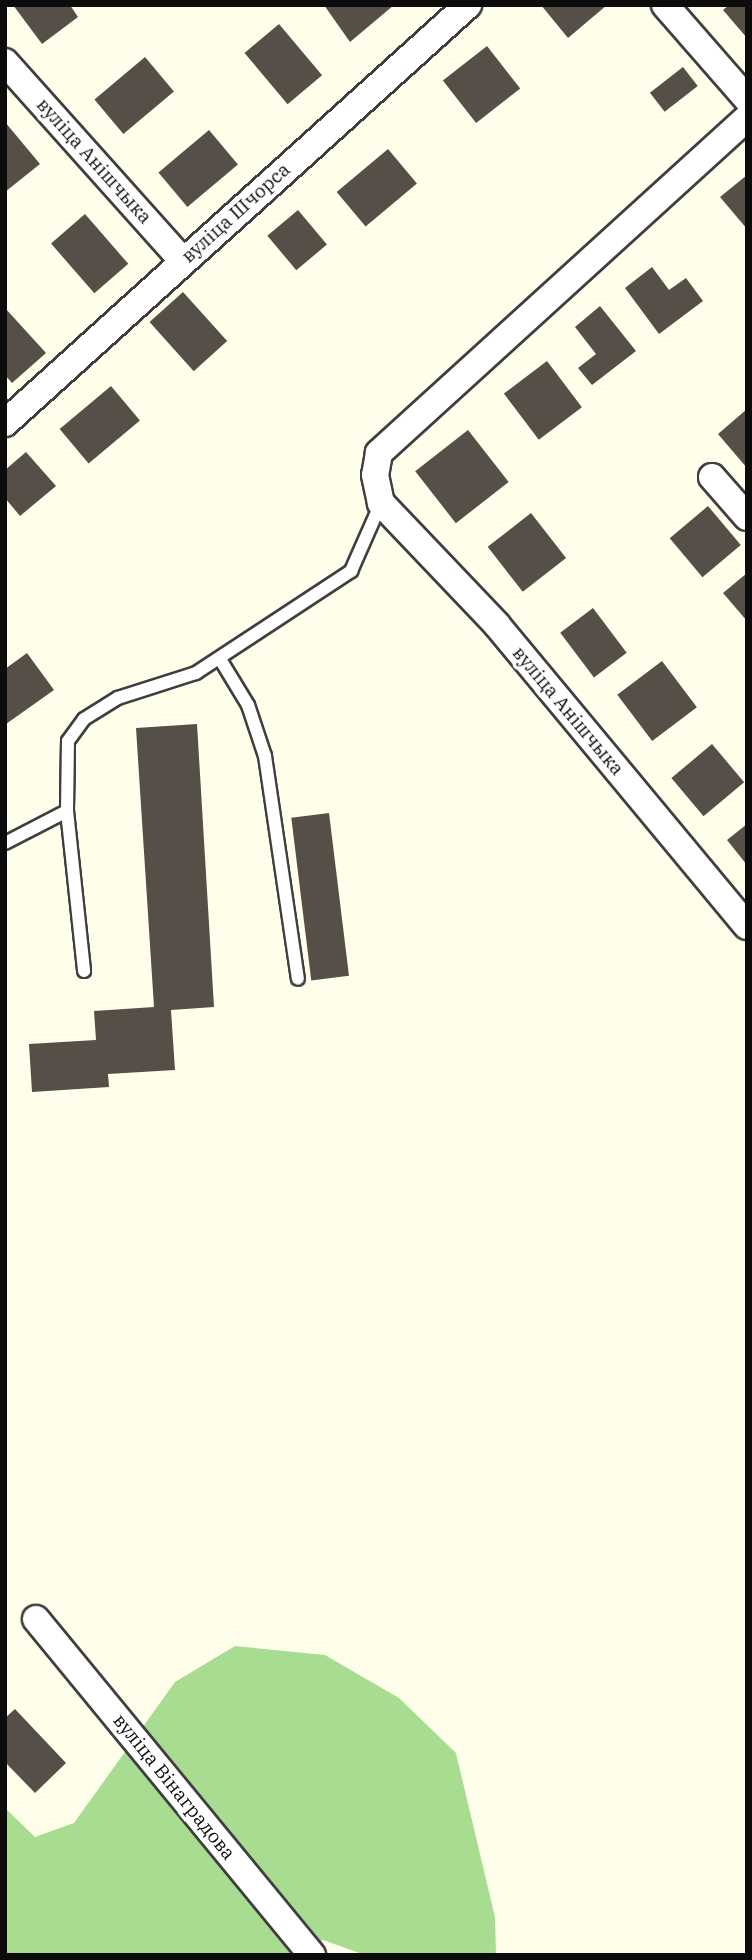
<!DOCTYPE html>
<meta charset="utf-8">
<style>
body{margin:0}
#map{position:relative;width:752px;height:1960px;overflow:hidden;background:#fffeeb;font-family:"IBM Plex Serif",serif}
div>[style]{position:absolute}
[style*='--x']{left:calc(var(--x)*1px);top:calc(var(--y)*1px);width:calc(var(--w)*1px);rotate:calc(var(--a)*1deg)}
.forest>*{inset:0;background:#a8dd91}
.building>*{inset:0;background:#564f48;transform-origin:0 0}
.roads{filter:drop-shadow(2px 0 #3f3f3f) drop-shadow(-2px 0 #3f3f3f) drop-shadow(0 2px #3f3f3f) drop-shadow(0 -2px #3f3f3f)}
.service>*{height:12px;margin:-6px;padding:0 6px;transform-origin:6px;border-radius:6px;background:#fff}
.minor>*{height:26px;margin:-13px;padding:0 13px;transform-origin:13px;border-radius:13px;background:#fff}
span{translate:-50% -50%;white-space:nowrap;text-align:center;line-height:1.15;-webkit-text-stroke:7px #fff;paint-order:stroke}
.street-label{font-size:19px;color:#0c0c0c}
.frame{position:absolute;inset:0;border:7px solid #0c0c0c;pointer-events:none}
</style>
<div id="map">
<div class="forest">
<i style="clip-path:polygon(235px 1646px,325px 1655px,399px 1698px,456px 1753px,495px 1917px,496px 1955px,365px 1955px,323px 1940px,299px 1955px,5px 1955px,5px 1808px,35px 1837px,74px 1823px,175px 1682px)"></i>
</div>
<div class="building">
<i style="clip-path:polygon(13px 5px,70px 5px,78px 17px,42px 44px)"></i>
<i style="clip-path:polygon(324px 5px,394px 5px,350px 42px)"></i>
<i style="clip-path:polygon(541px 5px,607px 5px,568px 38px)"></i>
<i style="clip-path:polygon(729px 5px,747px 5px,747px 38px,723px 10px)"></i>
<i style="left:279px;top:24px;width:67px;height:45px;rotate:50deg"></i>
<i style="left:487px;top:46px;width:54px;height:56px;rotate:52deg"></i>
<i style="left:145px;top:57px;width:45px;height:66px;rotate:50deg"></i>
<i style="left:683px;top:67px;width:24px;height:42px;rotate:52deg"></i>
<i style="clip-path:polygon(5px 122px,40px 164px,5px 192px)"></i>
<i style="left:209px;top:130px;width:45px;height:66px;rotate:50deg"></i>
<i style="left:388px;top:149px;width:45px;height:67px;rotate:50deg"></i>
<i style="clip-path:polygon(747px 175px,747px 229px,720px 197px)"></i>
<i style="left:298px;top:210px;width:45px;height:40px;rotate:50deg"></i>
<i style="left:85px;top:214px;width:66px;height:45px;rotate:49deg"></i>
<i style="clip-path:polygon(652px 267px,669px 290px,686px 278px,703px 301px,659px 334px,625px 288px)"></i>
<i style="left:183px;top:292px;width:66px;height:45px;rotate:48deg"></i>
<i style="clip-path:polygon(600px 306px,636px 351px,592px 385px,578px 368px,596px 354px,575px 327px)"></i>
<i style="clip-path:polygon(5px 308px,46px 353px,12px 383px,5px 375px)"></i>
<i style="left:547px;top:361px;width:58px;height:54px;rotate:53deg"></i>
<i style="left:111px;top:386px;width:45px;height:67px;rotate:50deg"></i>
<i style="clip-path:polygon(747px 409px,747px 468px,718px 434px)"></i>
<i style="left:468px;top:430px;width:66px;height:67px;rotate:52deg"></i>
<i style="clip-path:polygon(26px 452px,56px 486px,20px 516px,5px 498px,5px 470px)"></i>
<i style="left:708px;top:506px;width:51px;height:50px;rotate:50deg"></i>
<i style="left:531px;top:513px;width:57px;height:55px;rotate:52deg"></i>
<i style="clip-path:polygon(747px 573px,747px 621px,723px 593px)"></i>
<i style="left:593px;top:608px;width:56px;height:41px;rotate:53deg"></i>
<i style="clip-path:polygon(27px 653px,54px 690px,6px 724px,5px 669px)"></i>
<i style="left:662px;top:661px;width:58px;height:56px;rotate:53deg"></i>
<i style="clip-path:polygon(197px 724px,214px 1007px,171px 1010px,175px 1070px,108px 1074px,109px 1087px,32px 1092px,29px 1044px,96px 1040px,94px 1011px,154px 1007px,136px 728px)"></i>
<i style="left:712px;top:744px;width:50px;height:53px;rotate:50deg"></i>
<i style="left:329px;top:813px;width:164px;height:38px;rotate:83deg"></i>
<i style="clip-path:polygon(747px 824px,747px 865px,727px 840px)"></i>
<i style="clip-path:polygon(15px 1709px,66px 1763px,35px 1793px,5px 1762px,5px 1718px)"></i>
</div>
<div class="roads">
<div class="service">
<i style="--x:220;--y:659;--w:54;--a:58.7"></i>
<i style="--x:248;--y:705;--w:54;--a:71.6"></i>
<i style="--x:265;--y:756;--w:225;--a:81.6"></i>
<i style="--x:67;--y:811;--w:161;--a:83.9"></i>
<i style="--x:5;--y:843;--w:70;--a:-27.3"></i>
<i style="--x:67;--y:811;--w:70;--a:-89.2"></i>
<i style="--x:68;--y:741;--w:27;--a:-54"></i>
<i style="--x:84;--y:719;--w:40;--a:-32"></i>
<i style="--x:118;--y:698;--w:82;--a:-17.8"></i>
<i style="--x:196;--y:673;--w:186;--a:-33.3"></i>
<i style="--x:351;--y:571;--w:74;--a:-66.2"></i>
</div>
<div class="minor">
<i style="--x:665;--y:5;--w:125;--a:48.9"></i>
<i style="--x:5;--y:62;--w:266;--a:48.2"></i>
<i style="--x:747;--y:118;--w:498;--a:137.7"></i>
<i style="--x:379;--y:453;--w:22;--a:100"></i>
<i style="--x:375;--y:475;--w:29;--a:78"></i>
<i style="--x:381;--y:503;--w:168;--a:46.4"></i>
<i style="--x:497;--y:625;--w:391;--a:50.3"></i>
<i style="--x:5;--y:423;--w:624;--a:-42.08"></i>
<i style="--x:712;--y:477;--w:53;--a:48.8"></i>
<i style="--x:36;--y:1619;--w:435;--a:50.6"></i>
</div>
</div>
<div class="street-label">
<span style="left:94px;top:161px;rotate:48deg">вуліца Анішчыка</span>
<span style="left:236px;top:213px;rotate:-42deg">вуліца Шчорса</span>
<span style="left:568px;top:711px;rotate:50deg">вуліца Анішчыка</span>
<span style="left:174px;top:1787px;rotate:51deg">вуліца Вінаградова</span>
</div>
<div class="frame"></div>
</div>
